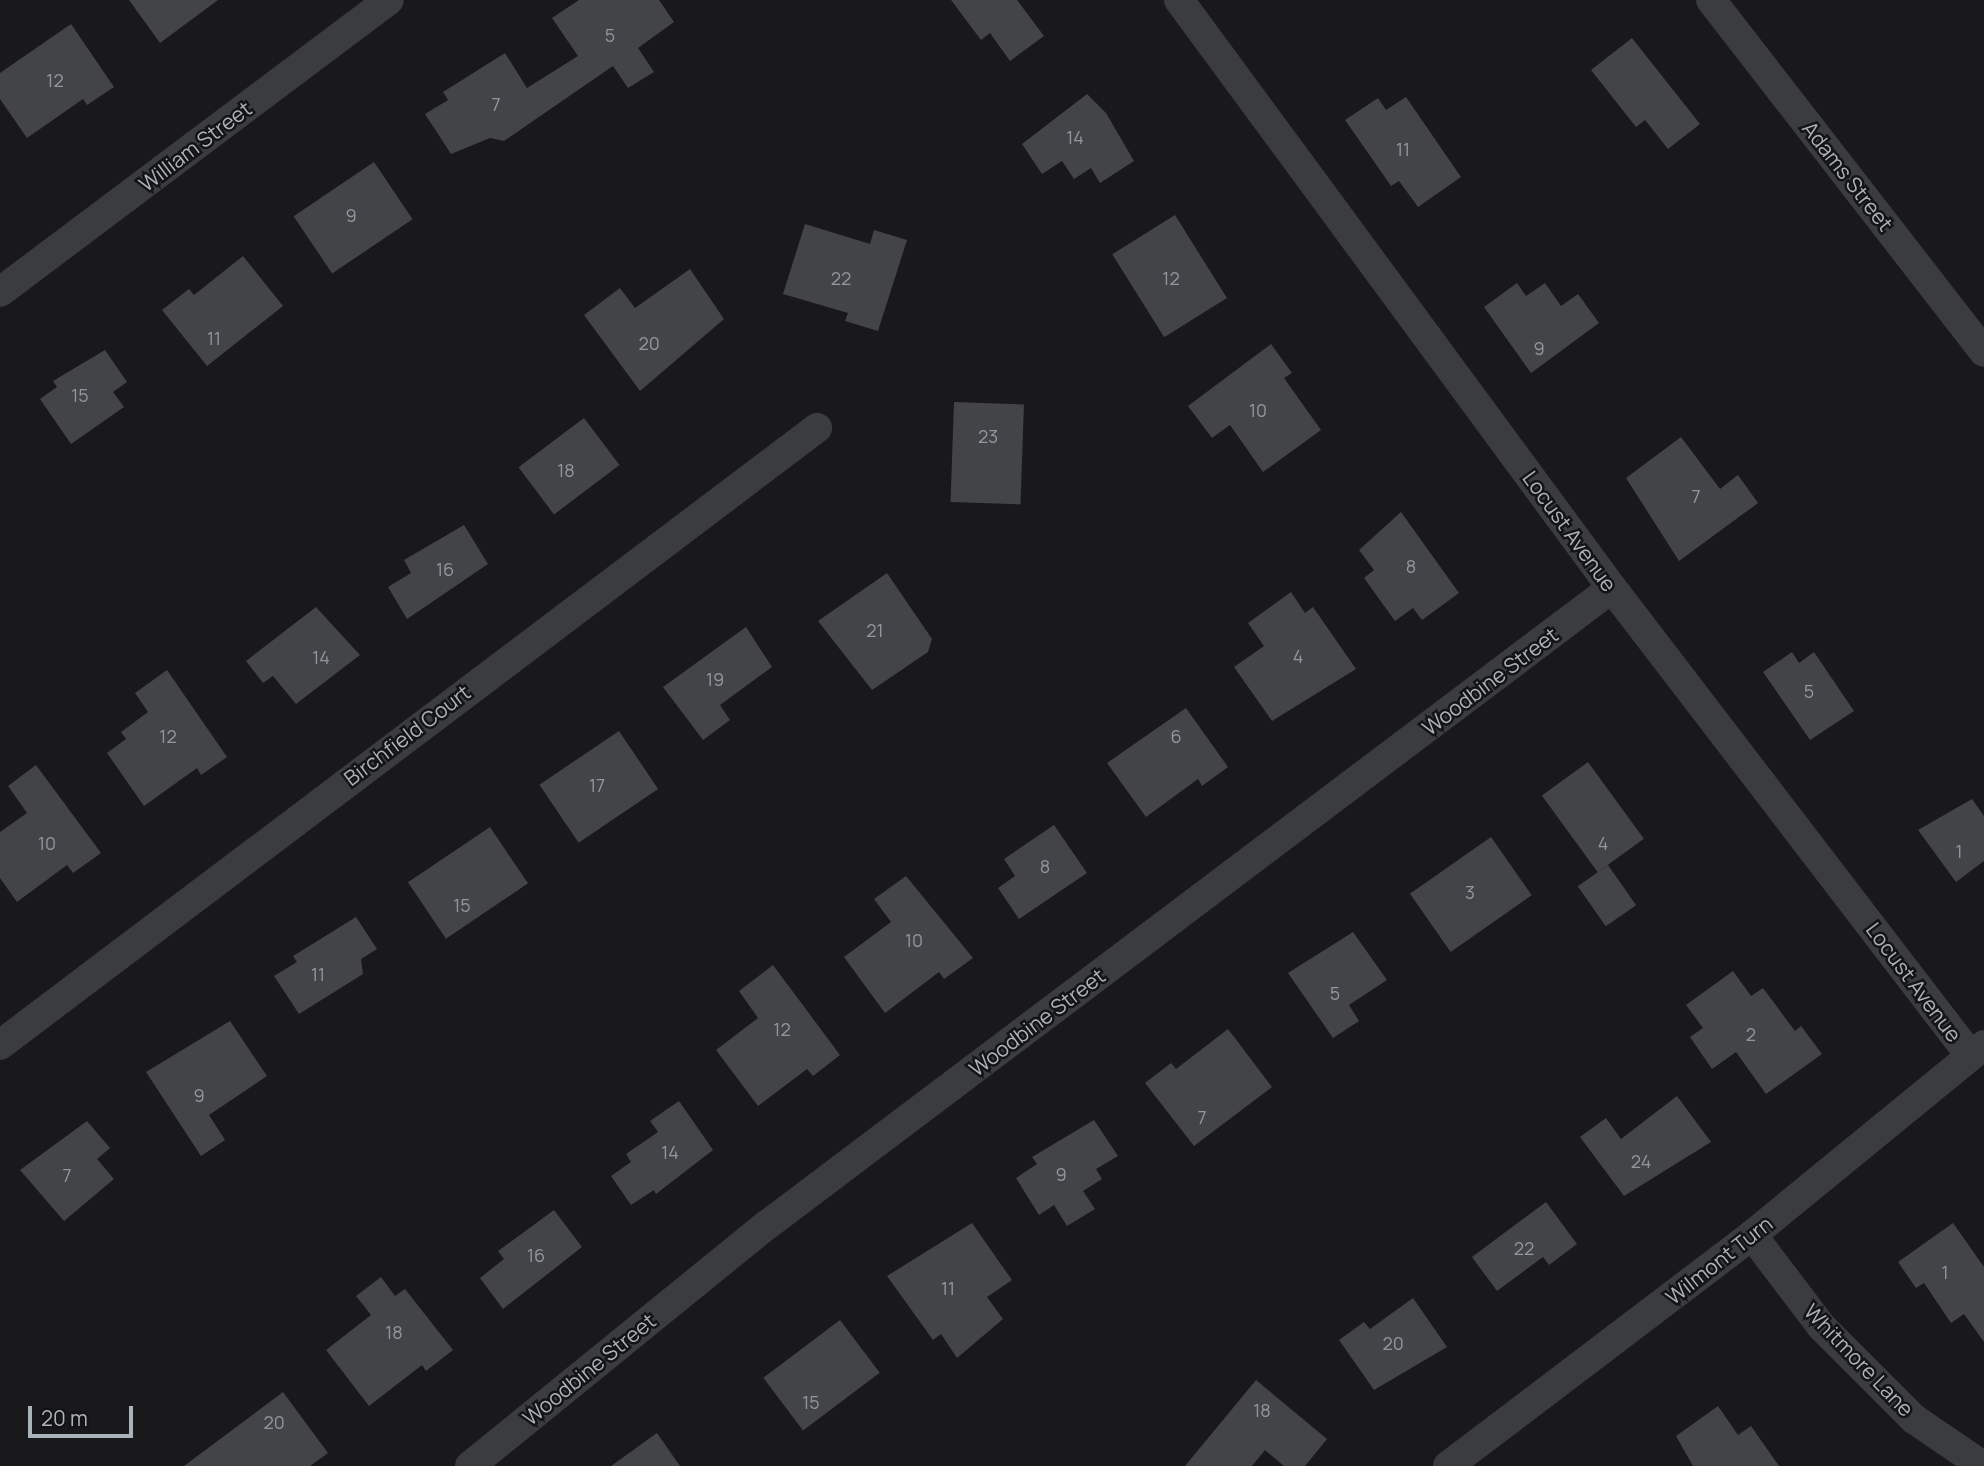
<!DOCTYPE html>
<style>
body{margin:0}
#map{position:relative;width:1984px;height:1466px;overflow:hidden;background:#19191b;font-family:Manrope,sans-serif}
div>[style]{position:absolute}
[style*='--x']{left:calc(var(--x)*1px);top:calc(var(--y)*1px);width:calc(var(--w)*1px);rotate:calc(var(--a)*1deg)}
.building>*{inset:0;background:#434448;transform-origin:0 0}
.street>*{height:30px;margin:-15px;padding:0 15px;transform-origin:15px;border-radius:15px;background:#3a3c40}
span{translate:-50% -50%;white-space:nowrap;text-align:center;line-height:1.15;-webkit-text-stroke:5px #141416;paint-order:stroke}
.number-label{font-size:18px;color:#91979e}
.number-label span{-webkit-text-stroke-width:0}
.street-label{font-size:21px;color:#abb3ba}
.scale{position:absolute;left:28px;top:1406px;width:105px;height:32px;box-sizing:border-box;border:4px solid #abb3ba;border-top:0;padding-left:9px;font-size:21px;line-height:24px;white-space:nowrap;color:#abb3ba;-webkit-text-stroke:5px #141416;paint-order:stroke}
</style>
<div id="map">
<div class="building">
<i style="clip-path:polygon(129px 0,218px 0,160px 43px)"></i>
<i style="clip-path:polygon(579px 0,659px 0,674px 22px,638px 48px,654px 72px,628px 88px,613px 66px,504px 141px,490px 138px,451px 154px,425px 114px,448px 100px,443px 92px,505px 53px,527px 88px,578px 56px,552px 18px)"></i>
<i style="clip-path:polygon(951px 0,1017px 0,1044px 36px,1010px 61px,990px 33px,981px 40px)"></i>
<i style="clip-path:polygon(71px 24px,114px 87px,87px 105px,83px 99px,27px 138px,0 99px,0 73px)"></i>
<i style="clip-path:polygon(1632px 38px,1700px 124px,1668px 149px,1645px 120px,1636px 127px,1591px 70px)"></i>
<i style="clip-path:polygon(1087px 94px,1106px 113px,1134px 161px,1100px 183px,1091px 168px,1074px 179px,1062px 161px,1042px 174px,1022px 144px)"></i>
<i style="clip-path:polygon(1406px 97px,1461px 177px,1418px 207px,1399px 181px,1391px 186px,1345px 120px,1378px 98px,1386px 110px)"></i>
<i style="left:374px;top:162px;width:69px;height:97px;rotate:56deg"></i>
<i style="left:1175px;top:215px;width:98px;height:74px;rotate:58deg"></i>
<i style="clip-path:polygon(805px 224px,870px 244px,874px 230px,907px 240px,878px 331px,845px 321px,848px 313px,783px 294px)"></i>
<i style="clip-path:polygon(243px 256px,283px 306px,207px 366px,162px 310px,189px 289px,194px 295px)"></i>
<i style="clip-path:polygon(690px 269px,724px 319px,640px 391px,584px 315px,620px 288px,635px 308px)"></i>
<i style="clip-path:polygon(1517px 283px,1526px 296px,1545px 283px,1561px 306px,1578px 294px,1599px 323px,1531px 373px,1484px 307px)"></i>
<i style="clip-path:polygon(1271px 344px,1292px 373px,1284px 378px,1321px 430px,1263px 472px,1230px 425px,1212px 438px,1188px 406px)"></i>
<i style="clip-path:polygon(105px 350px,127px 382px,113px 392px,124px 407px,71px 444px,40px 399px,57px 387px,53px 381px)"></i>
<i style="left:954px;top:402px;width:70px;height:100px;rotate:2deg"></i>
<i style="left:584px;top:418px;width:59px;height:82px;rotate:53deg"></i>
<i style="clip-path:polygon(1681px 437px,1720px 489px,1738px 475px,1758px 503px,1679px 561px,1626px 478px)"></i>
<i style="clip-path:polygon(1401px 512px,1459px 593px,1422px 620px,1413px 608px,1395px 621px,1364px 578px,1374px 570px,1359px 550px)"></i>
<i style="clip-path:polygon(464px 525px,488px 564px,407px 619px,388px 587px,411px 573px,404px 560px)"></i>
<i style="clip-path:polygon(887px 573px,932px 639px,928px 652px,872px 690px,818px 621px)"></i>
<i style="clip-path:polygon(1291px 592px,1305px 613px,1313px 607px,1356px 669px,1272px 721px,1234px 667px,1264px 646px,1248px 623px)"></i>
<i style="clip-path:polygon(316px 607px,360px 655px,296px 704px,273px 676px,263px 683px,246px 661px)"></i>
<i style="clip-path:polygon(746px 627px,772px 667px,720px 705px,730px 720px,703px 740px,663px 687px)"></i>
<i style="clip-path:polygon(1792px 652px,1799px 663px,1814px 652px,1854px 711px,1810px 740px,1763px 672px)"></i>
<i style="clip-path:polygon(167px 670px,227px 757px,201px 775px,197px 768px,144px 806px,107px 753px,126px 739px,121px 732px,148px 712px,135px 693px)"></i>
<i style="clip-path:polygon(1186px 708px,1228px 767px,1202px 786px,1198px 779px,1146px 817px,1107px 763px)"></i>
<i style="left:619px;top:731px;width:70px;height:96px;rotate:56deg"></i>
<i style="left:1588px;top:762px;width:95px;height:57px;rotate:54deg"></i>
<i style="clip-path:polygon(36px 765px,101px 853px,73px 873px,67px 865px,17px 902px,0 878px,0 832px,27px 813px,8px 786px)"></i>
<i style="clip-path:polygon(1972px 799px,1984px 816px,1984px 861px,1956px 882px,1918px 830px)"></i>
<i style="clip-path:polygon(1054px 825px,1087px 873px,1019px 919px,998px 888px,1015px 876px,1004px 859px)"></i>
<i style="left:490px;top:827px;width:68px;height:99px;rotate:56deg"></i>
<i style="left:1491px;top:837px;width:71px;height:99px;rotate:55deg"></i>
<i style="left:1608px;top:865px;width:49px;height:37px;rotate:55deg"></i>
<i style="clip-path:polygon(906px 876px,973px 958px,944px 979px,939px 972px,885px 1013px,844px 957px,891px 922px,874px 899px)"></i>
<i style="clip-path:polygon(356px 917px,377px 949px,361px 959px,363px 974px,299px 1014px,274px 976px,297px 962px,293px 956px)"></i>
<i style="clip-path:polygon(1353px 932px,1387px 980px,1349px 1005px,1359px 1021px,1333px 1038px,1288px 973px)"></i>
<i style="clip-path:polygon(773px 965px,840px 1055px,813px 1076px,807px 1069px,758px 1106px,716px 1050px,758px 1018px,739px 991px)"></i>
<i style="clip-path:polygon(1733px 971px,1751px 996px,1763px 988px,1795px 1031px,1801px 1026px,1822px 1054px,1766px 1094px,1736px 1052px,1712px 1069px,1690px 1037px,1703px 1028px,1686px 1005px)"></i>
<i style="clip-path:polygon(230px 1021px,267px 1076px,209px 1115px,225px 1140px,201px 1156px,146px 1072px)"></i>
<i style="clip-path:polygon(1228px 1029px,1272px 1087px,1194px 1146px,1145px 1083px,1171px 1063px,1176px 1069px)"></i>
<i style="clip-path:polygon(1677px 1096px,1711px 1142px,1624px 1196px,1580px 1137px,1606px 1118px,1621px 1139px)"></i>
<i style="clip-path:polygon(679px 1101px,713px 1150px,656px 1194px,654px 1190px,631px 1205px,611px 1176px,631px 1162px,626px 1154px,658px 1132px,650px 1121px)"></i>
<i style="clip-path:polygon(1094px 1120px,1118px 1156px,1096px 1169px,1102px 1179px,1083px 1191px,1095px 1209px,1067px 1226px,1054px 1205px,1039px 1215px,1016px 1178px,1037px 1164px,1032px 1157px)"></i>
<i style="clip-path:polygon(87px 1121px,110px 1148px,97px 1159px,114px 1179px,64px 1221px,20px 1170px)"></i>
<i style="clip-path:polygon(1546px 1202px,1577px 1244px,1549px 1265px,1543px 1257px,1497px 1291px,1472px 1257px)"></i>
<i style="clip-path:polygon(554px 1210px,582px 1247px,503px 1309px,480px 1278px,504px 1259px,498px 1251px)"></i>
<i style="clip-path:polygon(972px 1223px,1012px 1280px,987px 1297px,1003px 1319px,957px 1358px,941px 1334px,933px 1340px,887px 1276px)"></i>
<i style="clip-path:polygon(1953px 1223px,1984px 1267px,1984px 1342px,1964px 1314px,1951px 1323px,1924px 1283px,1916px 1288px,1898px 1262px)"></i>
<i style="clip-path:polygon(381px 1277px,395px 1296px,405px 1289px,453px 1350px,426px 1371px,422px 1365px,369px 1406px,326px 1350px,371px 1315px,356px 1296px)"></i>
<i style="clip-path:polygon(1413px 1298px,1447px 1347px,1374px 1390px,1339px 1340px,1364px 1322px,1370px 1329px)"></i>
<i style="left:840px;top:1320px;width:66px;height:96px;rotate:53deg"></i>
<i style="clip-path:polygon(1256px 1380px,1327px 1439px,1305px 1466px,1284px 1466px,1265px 1450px,1252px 1466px,1185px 1466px)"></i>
<i style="clip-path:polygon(283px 1392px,328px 1453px,310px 1466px,184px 1466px)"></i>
<i style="clip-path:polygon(1718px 1406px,1738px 1435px,1751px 1426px,1779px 1466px,1693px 1466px,1676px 1436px)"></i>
<i style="clip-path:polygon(657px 1433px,680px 1466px,611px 1466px)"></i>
</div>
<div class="street">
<i style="--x:1179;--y:0;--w:730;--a:53.63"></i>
<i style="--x:1612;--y:588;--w:588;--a:52.53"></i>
<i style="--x:1711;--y:0;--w:445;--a:52.2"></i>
<i style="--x:0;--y:292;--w:486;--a:-36.9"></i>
<i style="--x:0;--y:1045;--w:1024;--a:-37.06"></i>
<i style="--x:1752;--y:1235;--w:114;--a:52.8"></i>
<i style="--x:1821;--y:1326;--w:132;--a:45"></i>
<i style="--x:1914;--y:1419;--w:83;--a:34.3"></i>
<i style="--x:470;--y:1466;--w:382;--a:-39.1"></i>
<i style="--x:767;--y:1225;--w:1058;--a:-37.01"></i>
<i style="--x:1448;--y:1466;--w:382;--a:-37.2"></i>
<i style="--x:1752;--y:1235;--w:300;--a:-39.3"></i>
</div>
<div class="number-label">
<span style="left:610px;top:35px">5</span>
<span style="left:55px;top:80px">12</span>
<span style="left:496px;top:104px">7</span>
<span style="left:1075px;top:137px">14</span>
<span style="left:1403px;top:149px">11</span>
<span style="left:351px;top:215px">9</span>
<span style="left:841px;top:278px">22</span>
<span style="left:1171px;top:278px">12</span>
<span style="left:214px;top:338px">11</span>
<span style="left:649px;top:343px">20</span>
<span style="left:1539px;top:348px">9</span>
<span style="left:80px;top:395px">15</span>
<span style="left:1258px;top:410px">10</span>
<span style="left:988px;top:436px">23</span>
<span style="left:566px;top:470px">18</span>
<span style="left:1696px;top:496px">7</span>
<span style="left:1411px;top:566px">8</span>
<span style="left:445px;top:569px">16</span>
<span style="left:875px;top:630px">21</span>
<span style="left:1298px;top:656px">4</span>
<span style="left:321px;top:657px">14</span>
<span style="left:715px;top:679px">19</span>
<span style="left:1809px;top:691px">5</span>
<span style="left:168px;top:736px">12</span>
<span style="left:1176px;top:736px">6</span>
<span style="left:597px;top:785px">17</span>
<span style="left:47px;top:843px">10</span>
<span style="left:1603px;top:843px">4</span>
<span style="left:1959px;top:851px">1</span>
<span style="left:1045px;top:866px">8</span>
<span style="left:1470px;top:892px">3</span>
<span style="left:462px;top:905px">15</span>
<span style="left:914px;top:940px">10</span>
<span style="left:318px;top:974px">11</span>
<span style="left:1335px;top:993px">5</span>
<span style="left:782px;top:1029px">12</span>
<span style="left:1751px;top:1034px">2</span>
<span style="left:199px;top:1095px">9</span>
<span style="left:1202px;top:1117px">7</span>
<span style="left:670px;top:1152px">14</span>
<span style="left:1641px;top:1161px">24</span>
<span style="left:1061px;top:1174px">9</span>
<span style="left:67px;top:1175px">7</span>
<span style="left:1524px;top:1248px">22</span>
<span style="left:536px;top:1255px">16</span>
<span style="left:1945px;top:1272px">1</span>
<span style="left:948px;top:1288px">11</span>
<span style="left:394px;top:1332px">18</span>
<span style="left:1393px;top:1343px">20</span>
<span style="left:811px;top:1402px">15</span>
<span style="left:1262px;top:1410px">18</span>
<span style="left:274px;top:1422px">20</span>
</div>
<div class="street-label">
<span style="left:195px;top:146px;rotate:-37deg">William Street</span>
<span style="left:1848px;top:176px;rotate:52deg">Adams Street</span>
<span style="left:1570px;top:531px;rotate:54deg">Locust Avenue</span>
<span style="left:1490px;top:681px;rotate:-37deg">Woodbine Street</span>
<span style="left:407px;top:735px;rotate:-37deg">Birchfield Court</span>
<span style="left:1914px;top:982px;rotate:53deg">Locust Avenue</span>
<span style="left:1037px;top:1022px;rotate:-37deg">Woodbine Street</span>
<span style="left:1719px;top:1260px;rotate:-38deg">Wilmont Turn</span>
<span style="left:1859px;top:1360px;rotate:46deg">Whitmore Lane</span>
<span style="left:589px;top:1369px;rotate:-39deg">Woodbine Street</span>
</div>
<div class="scale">20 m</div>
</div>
